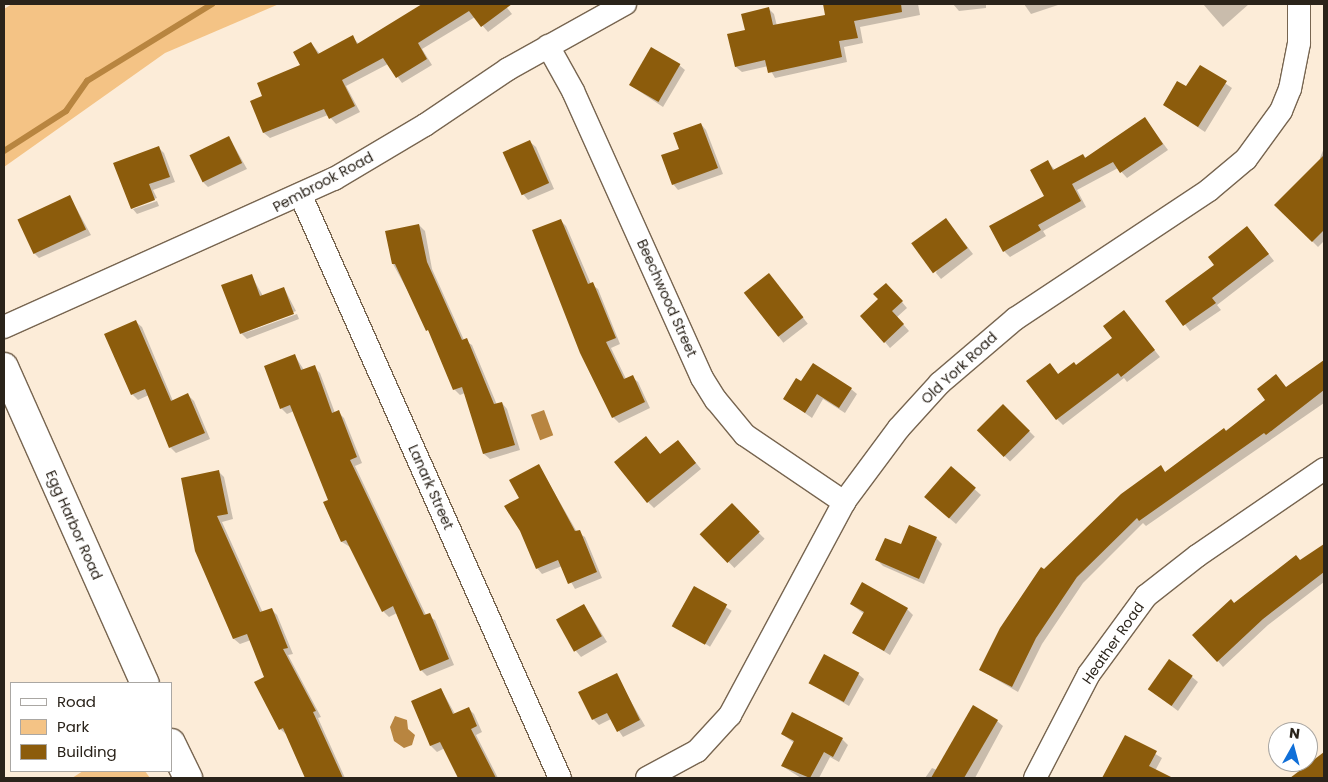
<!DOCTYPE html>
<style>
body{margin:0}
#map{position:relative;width:1328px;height:782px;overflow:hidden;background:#fcecd8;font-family:Poppins,sans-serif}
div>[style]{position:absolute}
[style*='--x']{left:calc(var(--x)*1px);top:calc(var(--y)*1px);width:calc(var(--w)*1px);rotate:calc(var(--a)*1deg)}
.green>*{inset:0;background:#f4c385}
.water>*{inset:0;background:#b88540;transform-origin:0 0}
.shadow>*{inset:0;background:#0003;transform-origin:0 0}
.stream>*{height:6px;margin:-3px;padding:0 3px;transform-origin:3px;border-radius:3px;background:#b88540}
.building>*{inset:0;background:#8c5c0c;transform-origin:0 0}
.roads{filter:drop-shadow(1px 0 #776550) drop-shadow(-1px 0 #776550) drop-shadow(0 1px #776550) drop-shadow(0 -1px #776550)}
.street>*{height:22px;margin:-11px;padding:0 11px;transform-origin:11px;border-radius:11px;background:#fff}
.secondary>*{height:28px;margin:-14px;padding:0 14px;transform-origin:14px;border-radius:14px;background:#fff}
span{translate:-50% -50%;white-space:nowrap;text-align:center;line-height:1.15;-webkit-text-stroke:5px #fff;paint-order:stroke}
.street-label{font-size:14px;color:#2a231a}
.frame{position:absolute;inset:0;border:5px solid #2a231a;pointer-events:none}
.legend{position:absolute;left:10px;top:682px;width:162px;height:90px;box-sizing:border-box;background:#fff;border:1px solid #aaa7a3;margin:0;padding:6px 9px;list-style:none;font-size:15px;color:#2a231a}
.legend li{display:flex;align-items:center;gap:10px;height:25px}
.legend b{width:25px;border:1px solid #aaa7a3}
.north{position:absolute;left:1268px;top:722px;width:50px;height:50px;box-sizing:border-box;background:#fff;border:1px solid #aaa7a3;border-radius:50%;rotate:7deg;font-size:14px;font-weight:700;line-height:20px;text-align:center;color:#2a231a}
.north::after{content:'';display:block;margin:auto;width:18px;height:22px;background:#106fd8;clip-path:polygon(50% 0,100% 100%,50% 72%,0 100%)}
</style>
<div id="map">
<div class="green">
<i style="clip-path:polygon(12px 4px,279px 4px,165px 53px,4px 167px,4px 9px)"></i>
<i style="clip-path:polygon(83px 771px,145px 771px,150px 778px,72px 778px)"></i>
</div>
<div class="water">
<i style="left:544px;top:410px;width:27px;height:14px;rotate:70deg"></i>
<i style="clip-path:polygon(395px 716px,407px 720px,408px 729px,415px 735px,412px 745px,404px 748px,394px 741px,390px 727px)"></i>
</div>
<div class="shadow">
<i style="clip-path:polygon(424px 4px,504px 4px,512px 14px,488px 32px,475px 17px,422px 49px,432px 65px,402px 83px,388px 64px,346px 86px,360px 112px,336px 124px,328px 115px,270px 138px,264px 133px,252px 102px,264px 97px,302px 66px,311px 43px,320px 54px,352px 37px,359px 44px)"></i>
<i style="clip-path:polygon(824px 4px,918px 4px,920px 15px,860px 27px,863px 43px,844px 47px,847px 62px,775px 78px,768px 66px,742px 72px,736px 67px,746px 31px,768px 8px,774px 14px,777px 26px,827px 16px)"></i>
<i style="clip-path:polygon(953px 4px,986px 4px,986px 8px,959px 11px)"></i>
<i style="clip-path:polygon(1024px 4px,1061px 4px,1031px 14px)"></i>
<i style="clip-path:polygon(1203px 4px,1249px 4px,1223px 27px)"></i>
<i style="clip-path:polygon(679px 65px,685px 70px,663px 107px,630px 85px)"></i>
<i style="clip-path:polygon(1200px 66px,1232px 88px,1205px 132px,1164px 105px,1187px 88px)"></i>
<i style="clip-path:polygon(1145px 119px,1168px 150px,1127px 178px,1118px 168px,1077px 190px,1086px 207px,1043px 231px,1046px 236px,1010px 257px,1004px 251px,1045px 196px,1048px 162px,1055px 170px,1083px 155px,1086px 158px)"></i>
<i style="clip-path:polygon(701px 124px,706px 130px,723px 174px,678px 190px,673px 184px,680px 150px)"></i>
<i style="clip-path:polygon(229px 137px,247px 169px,208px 187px,202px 181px)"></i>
<i style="clip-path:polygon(530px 142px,536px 147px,554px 189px,528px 200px,523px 194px)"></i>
<i style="clip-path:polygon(158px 147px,164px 153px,175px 182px,153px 190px,157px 198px,133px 207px,133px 209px,157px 201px,159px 206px,137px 214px,132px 208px)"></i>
<i style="clip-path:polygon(1324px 148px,1324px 162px,1320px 158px)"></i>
<i style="clip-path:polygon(1306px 175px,1324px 193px,1324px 241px,1318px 247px,1276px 205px)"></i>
<i style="clip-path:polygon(70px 197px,91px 235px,39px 258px,33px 252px)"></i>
<i style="clip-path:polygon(560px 220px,566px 226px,591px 284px,598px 289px,620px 344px,611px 348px,626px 379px,632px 377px,638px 382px,650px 408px,619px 423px,613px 417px)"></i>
<i style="clip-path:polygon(419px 225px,425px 231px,432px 269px,464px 340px,472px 345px,497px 405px,502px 403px,507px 409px,520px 450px,490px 459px,484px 454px,465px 393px,460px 395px,454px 389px,432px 335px,393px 264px)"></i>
<i style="clip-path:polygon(951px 226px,973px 254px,941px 279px,936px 273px)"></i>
<i style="clip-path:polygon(1253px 234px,1274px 261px,1217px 305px,1221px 310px,1190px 331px,1167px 301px,1216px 266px)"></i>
<i style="left:769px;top:274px;width:63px;height:31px;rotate:52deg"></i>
<i style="clip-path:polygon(251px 275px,263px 296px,284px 288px,296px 311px,242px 334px,297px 314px,299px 319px,247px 339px,241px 333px)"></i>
<i style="clip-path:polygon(892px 290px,907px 308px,897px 317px,909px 331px,890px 348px,885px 342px)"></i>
<i style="clip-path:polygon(1129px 318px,1160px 357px,1127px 382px,1124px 378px,1063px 425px,1057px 419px,1049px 364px,1059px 375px,1077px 366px,1114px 338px)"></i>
<i style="clip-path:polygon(136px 322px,142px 327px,173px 401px,188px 395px,194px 401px,210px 439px,176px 453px,170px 447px,149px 395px,138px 400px,132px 394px)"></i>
<i style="clip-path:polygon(295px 356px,304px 370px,314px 367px,320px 373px,335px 413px,338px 412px,344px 418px,362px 463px,355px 466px,426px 615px,435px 620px,454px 665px,427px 676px,421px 670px,397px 613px,389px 617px,383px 611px,350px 547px,342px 542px,325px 503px,330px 500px,294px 411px,287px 414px,281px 408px)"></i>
<i style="clip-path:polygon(1324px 361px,1324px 403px,1146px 526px,1143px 523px,1083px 583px,1042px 644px,1018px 692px,980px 670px,1044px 571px,1160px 467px,1166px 473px)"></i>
<i style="clip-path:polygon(801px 383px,851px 389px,857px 394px,845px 413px,823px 399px,812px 418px,785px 399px)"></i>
<i style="left:1003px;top:405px;width:45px;height:35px;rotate:45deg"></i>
<i style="clip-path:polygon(651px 443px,661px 455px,683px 447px,701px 469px,654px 508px,648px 502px)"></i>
<i style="clip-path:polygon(539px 466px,577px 532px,585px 537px,602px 578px,575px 589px,562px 566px,542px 574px,537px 568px,520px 499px)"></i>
<i style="clip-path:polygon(951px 468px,981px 495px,956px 524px,932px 503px)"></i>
<i style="clip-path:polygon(218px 471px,224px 477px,233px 519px,222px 522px,263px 613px,271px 609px,277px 615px,293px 654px,288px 655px,321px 717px,318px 718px,345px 778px,306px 778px,287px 735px,280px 729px,256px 683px,265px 678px,251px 640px,240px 644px,234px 639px,196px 551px)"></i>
<i style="left:732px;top:505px;width:47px;height:42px;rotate:46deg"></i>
<i style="clip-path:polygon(936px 538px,942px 544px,924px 584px,883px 566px,877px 560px,901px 546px)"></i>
<i style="clip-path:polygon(1324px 545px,1324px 582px,1268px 625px,1223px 667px,1218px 661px,1234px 604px)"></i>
<i style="left:694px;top:588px;width:44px;height:42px;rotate:31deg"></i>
<i style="clip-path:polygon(851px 604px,907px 609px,913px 615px,890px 655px,854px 633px,864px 614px)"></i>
<i style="clip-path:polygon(584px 605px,607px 642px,581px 657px,576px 651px)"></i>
<i style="clip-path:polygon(858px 674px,864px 679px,849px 706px,810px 683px)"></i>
<i style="clip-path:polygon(616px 675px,645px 726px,623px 737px,611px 719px,599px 725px,593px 719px)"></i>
<i style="clip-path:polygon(1192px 677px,1198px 682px,1178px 711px,1149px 689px)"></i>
<i style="clip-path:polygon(441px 689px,455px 714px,468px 708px,474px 714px,482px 732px,476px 735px,498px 778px,460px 778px,445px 748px,437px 752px,431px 746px,412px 701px)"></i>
<i style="clip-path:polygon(997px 721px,1003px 726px,975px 778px,925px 778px,932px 768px,937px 770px)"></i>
<i style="clip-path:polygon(782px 734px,842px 739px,848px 745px,839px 762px,830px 757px,819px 778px,801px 778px,782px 766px,794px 743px)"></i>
<i style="clip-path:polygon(1126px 736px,1162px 758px,1155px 771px,1167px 778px,1105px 776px)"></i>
<i style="clip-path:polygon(1324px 753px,1324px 778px,1292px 778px)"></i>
</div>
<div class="stream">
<i style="--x:4;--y:151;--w:74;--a:-32.8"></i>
<i style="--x:66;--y:111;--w:37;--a:-55"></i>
<i style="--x:87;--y:81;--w:147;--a:-31.6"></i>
</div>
<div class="building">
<i style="clip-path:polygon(422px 4px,512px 4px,481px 27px,469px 11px,418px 43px,427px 59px,396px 78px,383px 58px,342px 80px,355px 106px,329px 119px,324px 109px,263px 133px,250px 101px,262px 96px,257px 83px,300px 65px,293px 52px,311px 42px,318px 54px,353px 35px,357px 44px)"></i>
<i style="clip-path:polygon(823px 4px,901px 4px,902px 12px,854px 21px,858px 38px,839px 41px,842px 57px,768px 73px,765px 60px,735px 67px,727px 34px,745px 30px,741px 14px,769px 7px,773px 25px,825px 15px)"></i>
<i style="left:651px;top:47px;width:34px;height:44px;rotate:30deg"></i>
<i style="clip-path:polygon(1200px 65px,1227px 81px,1198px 127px,1163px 105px,1177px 81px,1186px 86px)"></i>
<i style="clip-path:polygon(1145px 117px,1163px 144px,1120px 173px,1113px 162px,1072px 184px,1081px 201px,1038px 225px,1041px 230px,1003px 252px,989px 226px,1044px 196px,1030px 170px,1048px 160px,1053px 170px,1083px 154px,1085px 158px)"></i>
<i style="clip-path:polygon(701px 123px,718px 168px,672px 185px,661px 155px,679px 149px,673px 133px)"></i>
<i style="left:229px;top:136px;width:30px;height:44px;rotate:64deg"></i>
<i style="left:530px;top:140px;width:47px;height:30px;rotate:66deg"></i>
<i style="clip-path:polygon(159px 146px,170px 177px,149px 184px,155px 200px,131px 209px,113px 163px)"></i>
<i style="clip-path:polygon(1324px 155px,1324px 230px,1312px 242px,1274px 205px)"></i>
<i style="left:70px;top:195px;width:38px;height:58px;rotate:65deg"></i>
<i style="left:946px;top:218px;width:37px;height:43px;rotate:54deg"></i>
<i style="clip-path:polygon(561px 219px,588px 284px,593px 282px,616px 338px,606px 342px,624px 379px,633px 375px,645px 402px,612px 418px,580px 353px,532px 230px)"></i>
<i style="clip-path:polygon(419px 224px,427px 262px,462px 340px,467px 338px,494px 404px,502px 402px,515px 445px,483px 454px,462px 387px,453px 390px,428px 330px,426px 331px,395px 264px,392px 264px,385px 231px)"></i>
<i style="clip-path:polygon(1247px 226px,1269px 254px,1212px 298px,1216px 303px,1183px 326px,1165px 301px,1214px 265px,1208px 257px)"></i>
<i style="left:769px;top:273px;width:56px;height:32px;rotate:52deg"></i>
<i style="clip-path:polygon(252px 274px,260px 296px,284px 287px,294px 314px,240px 334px,221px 285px)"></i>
<i style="clip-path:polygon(886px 283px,903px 301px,892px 311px,904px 324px,884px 343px,860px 316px,878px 299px,873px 294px)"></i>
<i style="clip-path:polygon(1124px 310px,1155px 350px,1121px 377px,1118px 373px,1056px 420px,1026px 381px,1050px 363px,1058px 374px,1074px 362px,1076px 365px,1112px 338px,1103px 326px)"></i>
<i style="clip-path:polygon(136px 320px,171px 401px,188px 393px,205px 433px,169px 448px,145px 389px,131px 395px,104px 334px)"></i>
<i style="clip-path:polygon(295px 354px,301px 370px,315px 365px,332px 413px,339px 410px,357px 457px,350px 460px,424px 615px,430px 613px,449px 659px,420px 671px,393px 606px,382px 612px,346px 540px,341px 542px,323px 502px,328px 500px,290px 405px,280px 409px,264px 366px)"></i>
<i style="clip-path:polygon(1324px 360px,1324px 390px,1266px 435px,1264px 433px,1139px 521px,1137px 518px,1077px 577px,1036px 638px,1012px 687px,979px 670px,1000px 628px,1041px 567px,1044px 569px,1121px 494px,1161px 465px,1165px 472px,1224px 428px,1226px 431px,1265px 400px,1257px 389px,1276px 374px,1286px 387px)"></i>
<i style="clip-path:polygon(813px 363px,852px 388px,839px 408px,817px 394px,805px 413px,783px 399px,796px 378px,801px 381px)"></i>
<i style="left:1003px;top:404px;width:38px;height:37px;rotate:45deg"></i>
<i style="clip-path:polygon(646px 436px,660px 454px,678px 440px,696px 463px,647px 503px,614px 462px)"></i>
<i style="clip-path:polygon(539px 464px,575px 531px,580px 530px,597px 572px,568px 584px,558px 560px,536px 569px,520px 531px,504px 506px,519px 498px,509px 480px)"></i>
<i style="left:951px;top:466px;width:33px;height:41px;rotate:41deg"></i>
<i style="clip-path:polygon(219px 470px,228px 514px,217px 516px,260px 612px,272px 608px,288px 648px,283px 649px,316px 711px,313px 712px,343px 778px,305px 778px,283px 728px,279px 730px,254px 682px,264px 677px,247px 634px,233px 639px,195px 551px,181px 478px)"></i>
<i style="left:732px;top:503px;width:40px;height:45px;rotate:46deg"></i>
<i style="clip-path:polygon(909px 525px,937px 537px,919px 579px,875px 560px,885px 538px,901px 544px)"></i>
<i style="clip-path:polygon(1324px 544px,1324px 572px,1263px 619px,1217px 662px,1192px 635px,1231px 599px,1234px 603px,1296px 555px,1300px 560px)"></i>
<i style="clip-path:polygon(862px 582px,908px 608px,884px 651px,852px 633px,864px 612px,850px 604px)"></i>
<i style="left:694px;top:586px;width:38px;height:46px;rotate:29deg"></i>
<i style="left:584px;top:604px;width:37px;height:32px;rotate:61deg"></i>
<i style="left:824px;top:654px;width:40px;height:33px;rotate:28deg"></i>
<i style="left:1169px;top:659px;width:29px;height:37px;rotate:35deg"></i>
<i style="clip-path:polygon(617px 673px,640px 720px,617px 732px,607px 713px,592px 720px,578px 692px)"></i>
<i style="clip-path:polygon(441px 688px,453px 714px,469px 707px,477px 726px,471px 729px,496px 778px,458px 778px,440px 742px,430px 746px,411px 701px)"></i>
<i style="clip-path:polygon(973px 705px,998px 720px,964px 778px,931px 778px)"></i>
<i style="clip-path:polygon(792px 712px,843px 738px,833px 757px,824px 752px,810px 778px,781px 766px,794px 741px,781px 734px)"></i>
<i style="clip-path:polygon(1125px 735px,1157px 751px,1149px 766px,1173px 778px,1102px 778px)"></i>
<i style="clip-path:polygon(1324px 752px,1324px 778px,1290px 778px)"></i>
</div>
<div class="roads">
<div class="street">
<i style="--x:548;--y:46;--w:51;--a:60.9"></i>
<i style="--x:573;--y:91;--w:315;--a:65.8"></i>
<i style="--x:702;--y:378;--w:26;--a:58"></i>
<i style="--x:716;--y:400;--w:45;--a:50.4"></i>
<i style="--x:745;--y:435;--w:120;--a:34.1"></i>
<i style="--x:301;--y:196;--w:637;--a:66.01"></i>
<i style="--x:4;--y:327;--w:362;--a:-24.2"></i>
<i style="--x:334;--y:179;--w:106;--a:-30.7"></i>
<i style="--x:425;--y:125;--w:100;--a:-34"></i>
<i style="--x:508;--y:69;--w:134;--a:-29.1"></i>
<i style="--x:647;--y:778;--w:57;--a:-28.4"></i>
<i style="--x:697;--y:751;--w:49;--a:-47.5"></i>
<i style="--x:730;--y:715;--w:242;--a:-61.8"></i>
<i style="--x:844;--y:502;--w:92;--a:-53.4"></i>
<i style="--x:899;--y:428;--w:61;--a:-47.7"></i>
<i style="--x:940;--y:383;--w:99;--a:-40.5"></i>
<i style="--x:1015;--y:319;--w:233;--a:-33.6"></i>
<i style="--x:1209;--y:190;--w:48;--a:-40"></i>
<i style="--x:1246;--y:159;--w:59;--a:-53.9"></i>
<i style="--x:1281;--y:111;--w:24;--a:-68"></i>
<i style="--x:1290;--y:89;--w:47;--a:-78.9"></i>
<i style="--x:1299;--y:43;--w:39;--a:-90"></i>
<i style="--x:1035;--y:778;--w:117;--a:-62.6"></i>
<i style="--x:1089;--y:674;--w:97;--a:-53.8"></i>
<i style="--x:1146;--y:596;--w:65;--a:-38.1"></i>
<i style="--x:1197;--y:556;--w:154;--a:-34.4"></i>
</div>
<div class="secondary">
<i style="--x:4;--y:367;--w:346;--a:66"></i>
<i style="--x:171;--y:743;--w:39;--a:64"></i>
</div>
</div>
<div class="street-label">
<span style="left:323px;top:182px;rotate:-28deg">Pembrook Road</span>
<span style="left:667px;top:298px;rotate:66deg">Beechwood Street</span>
<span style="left:959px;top:368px;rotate:-43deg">Old York Road</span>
<span style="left:431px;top:487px;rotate:66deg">Lanark Street</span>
<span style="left:74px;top:525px;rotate:66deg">Egg Harbor Road</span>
<span style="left:1113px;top:643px;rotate:-55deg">Heather Road</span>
</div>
<div class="frame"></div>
<ul class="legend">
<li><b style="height:6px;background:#fff"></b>Road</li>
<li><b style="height:14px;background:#f4c385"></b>Park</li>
<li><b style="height:14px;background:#8c5c0c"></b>Building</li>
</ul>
<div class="north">N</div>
</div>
